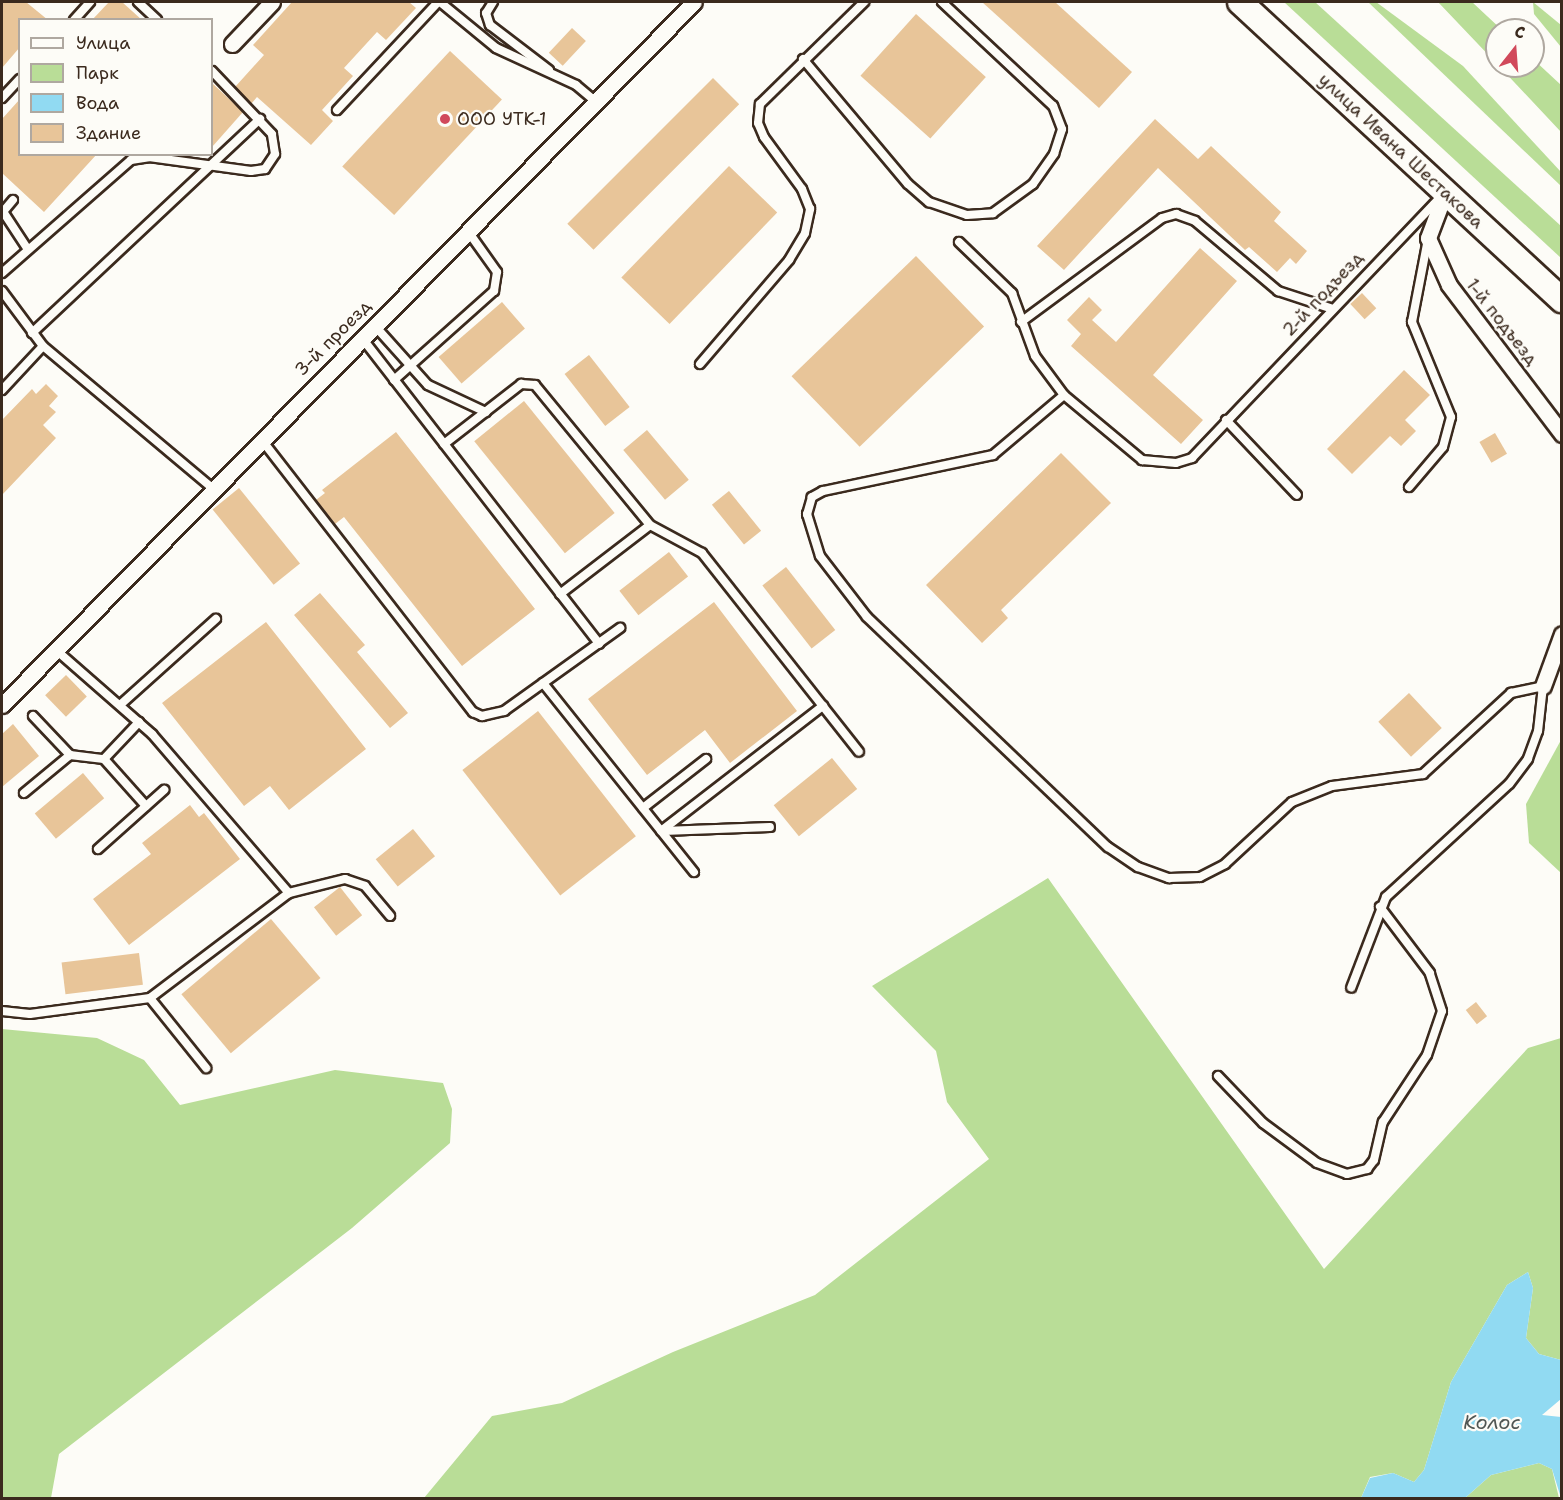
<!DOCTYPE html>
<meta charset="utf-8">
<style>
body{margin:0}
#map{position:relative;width:1563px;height:1500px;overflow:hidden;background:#fdfcf7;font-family:"Shantell Sans",sans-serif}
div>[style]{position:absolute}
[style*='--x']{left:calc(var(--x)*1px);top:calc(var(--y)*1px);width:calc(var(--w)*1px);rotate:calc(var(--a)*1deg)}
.green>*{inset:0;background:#b9dd97}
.water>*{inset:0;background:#91daf2}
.building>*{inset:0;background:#e8c599;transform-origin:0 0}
.roads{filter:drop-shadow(2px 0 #3b2a1e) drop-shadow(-2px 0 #3b2a1e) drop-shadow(0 2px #3b2a1e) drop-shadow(0 -2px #3b2a1e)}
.service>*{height:8px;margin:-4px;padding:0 4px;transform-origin:4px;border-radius:4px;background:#fdfcf7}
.minor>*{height:15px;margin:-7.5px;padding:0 7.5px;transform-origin:7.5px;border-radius:7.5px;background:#fdfcf7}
.primary>*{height:24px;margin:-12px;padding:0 12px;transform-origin:12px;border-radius:12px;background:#fdfcf7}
.dots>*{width:16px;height:16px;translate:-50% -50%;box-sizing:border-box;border:3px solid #fdfcf7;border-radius:50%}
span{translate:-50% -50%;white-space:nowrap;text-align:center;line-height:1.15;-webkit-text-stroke:4.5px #fdfcf7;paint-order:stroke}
.poi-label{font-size:18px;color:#3b2a1e}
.left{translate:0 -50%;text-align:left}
.street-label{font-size:18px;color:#3b2a1e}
.water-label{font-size:20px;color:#505653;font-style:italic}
.frame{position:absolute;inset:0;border:3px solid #3b2a1e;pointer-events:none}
.legend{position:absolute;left:18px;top:18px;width:195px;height:138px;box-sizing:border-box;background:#fdfcf7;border:2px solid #afa8a0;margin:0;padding:8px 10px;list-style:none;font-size:18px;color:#3b2a1e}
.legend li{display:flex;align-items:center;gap:12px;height:30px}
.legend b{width:30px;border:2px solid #afa8a0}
.north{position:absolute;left:1485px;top:18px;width:60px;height:60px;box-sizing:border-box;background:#fdfcf7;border:2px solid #afa8a0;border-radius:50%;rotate:17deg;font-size:16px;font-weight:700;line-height:24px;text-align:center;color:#3b2a1e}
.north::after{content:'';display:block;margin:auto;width:21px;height:27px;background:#d1495b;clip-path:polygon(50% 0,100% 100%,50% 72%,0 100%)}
</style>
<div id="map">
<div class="green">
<i style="clip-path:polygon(1284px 2px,1315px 2px,1561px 226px,1561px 258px)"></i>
<i style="clip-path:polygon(1368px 2px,1376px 2px,1463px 66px,1561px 172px,1561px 186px)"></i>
<i style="clip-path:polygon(1438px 2px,1472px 2px,1502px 30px,1497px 30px,1497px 64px)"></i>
<i style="clip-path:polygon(1533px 2px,1561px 25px,1561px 47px,1534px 14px)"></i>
<i style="clip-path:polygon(1533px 59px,1561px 85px,1561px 132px,1499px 66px,1533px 66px)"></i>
<i style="clip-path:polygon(1561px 740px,1561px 873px,1529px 843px,1526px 804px)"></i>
<i style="clip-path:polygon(1048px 878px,1324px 1269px,1528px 1048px,1561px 1038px,1561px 1360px,1539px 1354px,1526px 1338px,1533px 1288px,1528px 1272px,1507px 1285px,1451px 1382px,1424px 1470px,1414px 1482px,1393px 1473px,1370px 1477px,1361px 1498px,424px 1498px,492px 1416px,562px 1403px,673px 1352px,815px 1295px,989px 1159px,947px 1102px,936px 1051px,872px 986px)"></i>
<i style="clip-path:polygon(2px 1029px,97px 1038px,144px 1060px,180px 1105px,335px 1070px,443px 1083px,452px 1109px,450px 1143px,352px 1228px,59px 1454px,51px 1498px,2px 1498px)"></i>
<i style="clip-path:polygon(1539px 1463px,1552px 1469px,1559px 1498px,1465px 1498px,1491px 1475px)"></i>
</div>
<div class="water">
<i style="clip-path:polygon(1528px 1272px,1533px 1288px,1526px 1338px,1539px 1354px,1561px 1360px,1561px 1399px,1542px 1415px,1561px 1417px,1561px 1498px,1552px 1469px,1539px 1463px,1491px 1475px,1465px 1498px,1361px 1498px,1370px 1478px,1393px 1473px,1414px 1482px,1424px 1470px,1451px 1382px,1507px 1285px)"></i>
</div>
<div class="building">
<i style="clip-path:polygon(2px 2px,26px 2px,48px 20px,20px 20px,20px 47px,2px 68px)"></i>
<i style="clip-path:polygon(109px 2px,122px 2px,142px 20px,92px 20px)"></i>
<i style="clip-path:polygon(292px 2px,409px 2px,416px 8px,386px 40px,377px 32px,344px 68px,353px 76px,322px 110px,333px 121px,311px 145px,257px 97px,251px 104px,235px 87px,264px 55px,253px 45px)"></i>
<i style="clip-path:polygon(982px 2px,1055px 2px,1132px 72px,1099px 108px)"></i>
<i style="left:916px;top:14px;width:94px;height:83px;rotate:42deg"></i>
<i style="left:572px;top:28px;width:19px;height:34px;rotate:43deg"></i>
<i style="left:450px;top:51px;width:71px;height:158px;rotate:43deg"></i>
<i style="left:713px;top:78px;width:37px;height:206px;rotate:45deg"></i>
<i style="clip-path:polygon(212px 83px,243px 112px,212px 147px)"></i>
<i style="clip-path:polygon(20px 99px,20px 154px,97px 154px,44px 212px,2px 173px,2px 119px)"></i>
<i style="clip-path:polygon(1155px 119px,1198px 159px,1211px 146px,1281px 212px,1274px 221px,1307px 251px,1296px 264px,1290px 258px,1277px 272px,1249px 247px,1245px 250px,1158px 168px,1064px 270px,1037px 246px)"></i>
<i style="left:729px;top:166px;width:67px;height:155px;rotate:44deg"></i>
<i style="clip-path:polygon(1200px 248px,1237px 281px,1153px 375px,1203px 420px,1181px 444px,1071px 346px,1081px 334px,1067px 320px,1089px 297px,1102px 310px,1092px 320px,1116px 342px)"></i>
<i style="left:916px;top:256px;width:98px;height:173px;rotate:46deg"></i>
<i style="left:1362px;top:293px;width:21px;height:16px;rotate:47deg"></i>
<i style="left:502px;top:302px;width:35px;height:84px;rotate:49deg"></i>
<i style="left:589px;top:355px;width:66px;height:31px;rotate:52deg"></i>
<i style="clip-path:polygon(1404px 370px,1430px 395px,1405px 420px,1416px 431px,1401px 446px,1390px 436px,1352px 474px,1327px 449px)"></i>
<i style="clip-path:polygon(46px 384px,58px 396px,49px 406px,56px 412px,43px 425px,56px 438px,2px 495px,2px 420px,32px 389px,36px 394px)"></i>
<i style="left:524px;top:401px;width:144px;height:64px;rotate:51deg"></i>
<i style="left:647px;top:430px;width:65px;height:31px;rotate:50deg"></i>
<i style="clip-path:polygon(396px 432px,535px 609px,462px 666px,344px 517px,335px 524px,316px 500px,325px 493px,322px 490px)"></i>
<i style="left:1495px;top:433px;width:24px;height:18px;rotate:60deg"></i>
<i style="clip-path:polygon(1061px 453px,1111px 503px,1001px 610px,1008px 618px,982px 643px,926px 585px)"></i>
<i style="left:239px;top:488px;width:97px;height:34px;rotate:51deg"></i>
<i style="left:729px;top:491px;width:51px;height:22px;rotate:51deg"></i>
<i style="left:669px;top:552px;width:31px;height:63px;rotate:52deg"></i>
<i style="left:786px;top:567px;width:80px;height:30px;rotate:52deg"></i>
<i style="clip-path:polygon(320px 593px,365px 645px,357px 652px,408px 713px,390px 728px,294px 615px)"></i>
<i style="clip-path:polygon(714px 602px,797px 711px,730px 763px,705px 730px,647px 775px,588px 699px)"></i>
<i style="clip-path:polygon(266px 622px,366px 749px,289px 810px,270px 786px,244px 806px,162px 703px)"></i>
<i style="left:66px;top:675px;width:30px;height:29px;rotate:46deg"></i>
<i style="left:1409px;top:693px;width:48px;height:42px;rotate:47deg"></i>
<i style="left:538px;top:711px;width:159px;height:96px;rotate:52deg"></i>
<i style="clip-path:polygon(13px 724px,39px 756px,2px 787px,2px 734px)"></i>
<i style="left:832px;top:758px;width:40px;height:75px;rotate:51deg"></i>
<i style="left:83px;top:773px;width:33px;height:63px;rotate:50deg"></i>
<i style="clip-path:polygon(190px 805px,199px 817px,204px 813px,240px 859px,129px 945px,93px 899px,151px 854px,142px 843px)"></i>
<i style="left:413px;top:829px;width:35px;height:48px;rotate:51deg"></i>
<i style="left:340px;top:887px;width:36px;height:33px;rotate:52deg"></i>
<i style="left:271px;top:919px;width:77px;height:117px;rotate:50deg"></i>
<i style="left:139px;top:953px;width:32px;height:78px;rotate:83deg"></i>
<i style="left:1476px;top:1002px;width:18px;height:13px;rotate:52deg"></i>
</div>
<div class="roads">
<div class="service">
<i style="--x:138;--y:2;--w:26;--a:43"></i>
<i style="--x:440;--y:2;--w:72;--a:39.4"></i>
<i style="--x:496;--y:48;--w:88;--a:24.8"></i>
<i style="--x:576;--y:85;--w:26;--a:40"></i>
<i style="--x:493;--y:2;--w:13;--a:122"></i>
<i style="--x:486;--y:13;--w:13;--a:72"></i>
<i style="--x:490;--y:25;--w:74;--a:37.3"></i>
<i style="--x:74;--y:20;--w:24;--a:-48"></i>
<i style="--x:803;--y:59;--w:163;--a:50"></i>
<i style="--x:908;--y:184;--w:28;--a:41"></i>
<i style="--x:929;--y:202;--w:40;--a:18.9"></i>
<i style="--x:967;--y:215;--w:26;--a:-4"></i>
<i style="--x:993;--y:213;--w:49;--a:-35.9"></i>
<i style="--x:1033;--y:184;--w:37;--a:-55"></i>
<i style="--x:1054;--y:154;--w:26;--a:-72"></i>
<i style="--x:1062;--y:129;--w:25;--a:-111"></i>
<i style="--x:1053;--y:106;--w:152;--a:-136.9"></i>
<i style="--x:2;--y:98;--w:26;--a:-47"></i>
<i style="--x:337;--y:110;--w:148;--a:-46.9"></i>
<i style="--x:2;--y:210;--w:45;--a:56.7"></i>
<i style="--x:2;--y:213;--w:17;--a:-50"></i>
<i style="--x:959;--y:242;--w:74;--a:43.9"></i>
<i style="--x:1012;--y:293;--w:67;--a:69.9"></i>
<i style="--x:1035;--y:356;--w:49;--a:53.4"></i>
<i style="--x:1064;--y:395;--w:102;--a:39.8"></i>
<i style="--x:1142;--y:460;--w:34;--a:5"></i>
<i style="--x:1176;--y:463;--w:17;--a:-17"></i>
<i style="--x:1192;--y:458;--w:358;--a:-46.4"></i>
<i style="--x:2;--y:273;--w:171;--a:-41.2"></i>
<i style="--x:131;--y:160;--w:18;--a:-9"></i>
<i style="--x:149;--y:157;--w:103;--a:7.8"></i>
<i style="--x:251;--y:171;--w:14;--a:-8"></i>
<i style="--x:265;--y:169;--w:18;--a:-56"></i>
<i style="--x:275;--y:154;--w:20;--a:-99"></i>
<i style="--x:272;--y:134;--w:87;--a:-133.6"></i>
<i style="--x:2;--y:291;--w:69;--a:53.3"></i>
<i style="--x:43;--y:346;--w:219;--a:40"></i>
<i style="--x:1021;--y:322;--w:175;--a:-36.4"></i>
<i style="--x:1162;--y:218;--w:15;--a:-16"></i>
<i style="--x:1176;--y:214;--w:20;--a:20"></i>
<i style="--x:1195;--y:221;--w:109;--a:40.1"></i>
<i style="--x:1278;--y:291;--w:55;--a:18.1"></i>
<i style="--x:375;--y:326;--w:79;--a:48.1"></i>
<i style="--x:428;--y:385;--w:64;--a:25"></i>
<i style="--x:32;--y:333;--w:313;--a:-43.2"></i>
<i style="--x:362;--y:338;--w:387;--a:52.2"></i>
<i style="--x:700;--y:364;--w:137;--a:-49.4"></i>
<i style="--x:789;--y:260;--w:31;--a:-59"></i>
<i style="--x:805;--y:233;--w:25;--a:-78"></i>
<i style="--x:810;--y:209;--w:22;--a:-112"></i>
<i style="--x:802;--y:189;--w:64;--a:-126.2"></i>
<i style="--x:764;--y:137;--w:15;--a:-113"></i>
<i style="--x:758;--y:123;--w:19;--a:-84"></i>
<i style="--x:760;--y:104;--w:146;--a:-44.4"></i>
<i style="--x:394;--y:380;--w:134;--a:-41.7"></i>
<i style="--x:494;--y:291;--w:19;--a:-81"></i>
<i style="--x:497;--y:272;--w:52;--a:-125.5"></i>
<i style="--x:2;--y:390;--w:60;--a:-47"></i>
<i style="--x:1064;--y:395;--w:93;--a:139.8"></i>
<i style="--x:993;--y:455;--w:174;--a:168"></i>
<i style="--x:823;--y:491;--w:13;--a:151"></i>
<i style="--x:812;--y:497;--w:18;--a:106"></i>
<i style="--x:807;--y:514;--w:44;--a:72.8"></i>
<i style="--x:820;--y:556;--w:77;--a:52.4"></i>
<i style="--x:867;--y:617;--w:333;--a:43.7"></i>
<i style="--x:1108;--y:847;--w:36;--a:34"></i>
<i style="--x:1138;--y:867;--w:33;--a:20"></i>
<i style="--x:1169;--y:878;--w:31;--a:-2"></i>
<i style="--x:1200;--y:877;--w:28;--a:-27"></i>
<i style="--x:1225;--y:864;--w:91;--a:-42.8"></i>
<i style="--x:1292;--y:802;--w:43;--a:-21.8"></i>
<i style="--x:1332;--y:786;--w:92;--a:-7.5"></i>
<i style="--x:1423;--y:774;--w:120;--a:-42.6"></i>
<i style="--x:1511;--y:693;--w:33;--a:-12"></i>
<i style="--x:1543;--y:686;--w:45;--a:96.3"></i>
<i style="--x:1538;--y:731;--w:30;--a:110"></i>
<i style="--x:1528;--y:759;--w:31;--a:127"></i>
<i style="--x:1509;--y:784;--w:167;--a:137.4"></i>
<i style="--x:1386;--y:897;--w:97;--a:111"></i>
<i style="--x:1226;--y:420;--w:103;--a:46.6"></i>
<i style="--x:261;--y:439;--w:346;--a:52.2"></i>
<i style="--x:473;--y:712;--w:10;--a:24"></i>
<i style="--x:482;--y:716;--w:23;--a:-13"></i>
<i style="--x:504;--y:711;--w:143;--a:-35.6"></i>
<i style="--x:444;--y:444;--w:98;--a:-37.9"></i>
<i style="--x:521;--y:384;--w:14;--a:4"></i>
<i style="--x:535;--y:385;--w:181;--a:50.6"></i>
<i style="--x:650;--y:525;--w:59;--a:28.3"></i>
<i style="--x:702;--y:553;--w:253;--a:51.7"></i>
<i style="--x:1409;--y:487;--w:52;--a:-49.6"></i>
<i style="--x:1443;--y:447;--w:31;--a:-75"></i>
<i style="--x:1451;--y:417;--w:103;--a:-112.3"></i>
<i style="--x:1412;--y:322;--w:85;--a:-79.1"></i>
<i style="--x:560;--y:594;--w:113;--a:-37.5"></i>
<i style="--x:56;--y:650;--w:128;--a:41.2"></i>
<i style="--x:152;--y:734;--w:210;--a:49.3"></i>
<i style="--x:543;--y:683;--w:242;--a:51.4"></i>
<i style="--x:120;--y:705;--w:129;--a:-41.9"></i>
<i style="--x:33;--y:716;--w:54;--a:46.5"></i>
<i style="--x:104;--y:759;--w:51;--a:-46.6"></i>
<i style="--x:24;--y:793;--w:60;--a:-39.6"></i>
<i style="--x:70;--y:755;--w:34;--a:7"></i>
<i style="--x:104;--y:759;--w:63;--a:48.2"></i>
<i style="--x:643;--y:808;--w:80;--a:-37.9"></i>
<i style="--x:661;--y:831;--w:205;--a:-37.7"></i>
<i style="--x:663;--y:831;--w:107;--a:-2.1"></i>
<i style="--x:98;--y:849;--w:89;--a:-41.8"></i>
<i style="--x:150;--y:998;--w:90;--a:51.3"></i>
<i style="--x:2;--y:1011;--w:28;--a:6"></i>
<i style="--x:30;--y:1014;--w:121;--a:-7.6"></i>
<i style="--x:150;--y:998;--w:174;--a:-37.1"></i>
<i style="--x:289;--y:893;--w:58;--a:-14"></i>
<i style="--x:345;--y:879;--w:21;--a:19"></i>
<i style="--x:365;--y:886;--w:39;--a:50"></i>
<i style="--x:1218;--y:1076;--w:65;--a:46.2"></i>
<i style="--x:1263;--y:1123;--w:67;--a:36.5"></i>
<i style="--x:1317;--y:1163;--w:32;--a:20"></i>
<i style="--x:1347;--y:1174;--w:21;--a:-14"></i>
<i style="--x:1367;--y:1169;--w:11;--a:-52"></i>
<i style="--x:1374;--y:1160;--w:39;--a:-77"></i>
<i style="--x:1383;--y:1122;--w:80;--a:-56.7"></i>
<i style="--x:1427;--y:1055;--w:46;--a:-71.2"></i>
<i style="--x:1442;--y:1011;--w:40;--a:-108"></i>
<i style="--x:1430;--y:973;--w:83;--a:-127.1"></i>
</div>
<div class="minor">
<i style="--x:232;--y:44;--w:58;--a:-46.4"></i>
<i style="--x:1445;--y:193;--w:48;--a:110.7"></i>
<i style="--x:1428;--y:238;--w:51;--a:65.9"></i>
<i style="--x:1449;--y:285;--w:187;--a:52.8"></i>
<i style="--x:1543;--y:686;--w:55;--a:-69.9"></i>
<i style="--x:2;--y:705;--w:986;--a:-45.45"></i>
</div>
<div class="primary">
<i style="--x:1240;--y:2;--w:439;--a:42.8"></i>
</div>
</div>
<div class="dots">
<i style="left:445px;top:119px;background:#d1495b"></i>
</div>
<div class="poi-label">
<span class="left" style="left:457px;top:119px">ООО УТК-1</span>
</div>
<div class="street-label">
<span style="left:1401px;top:151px;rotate:43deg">улица Ивана Шестакова</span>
<span style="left:1323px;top:294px;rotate:-47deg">2-й подъезд</span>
<span style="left:1502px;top:322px;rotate:52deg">1-й подъезд</span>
<span style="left:333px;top:338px;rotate:-45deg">3-й проезд</span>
</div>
<div class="water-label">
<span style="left:1492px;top:1422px">Колос</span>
</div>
<div class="frame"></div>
<ul class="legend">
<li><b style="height:8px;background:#fdfcf7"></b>Улица</li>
<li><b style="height:16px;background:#b9dd97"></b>Парк</li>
<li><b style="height:16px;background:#91daf2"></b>Вода</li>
<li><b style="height:16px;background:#e8c599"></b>Здание</li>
</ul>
<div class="north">С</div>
</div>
